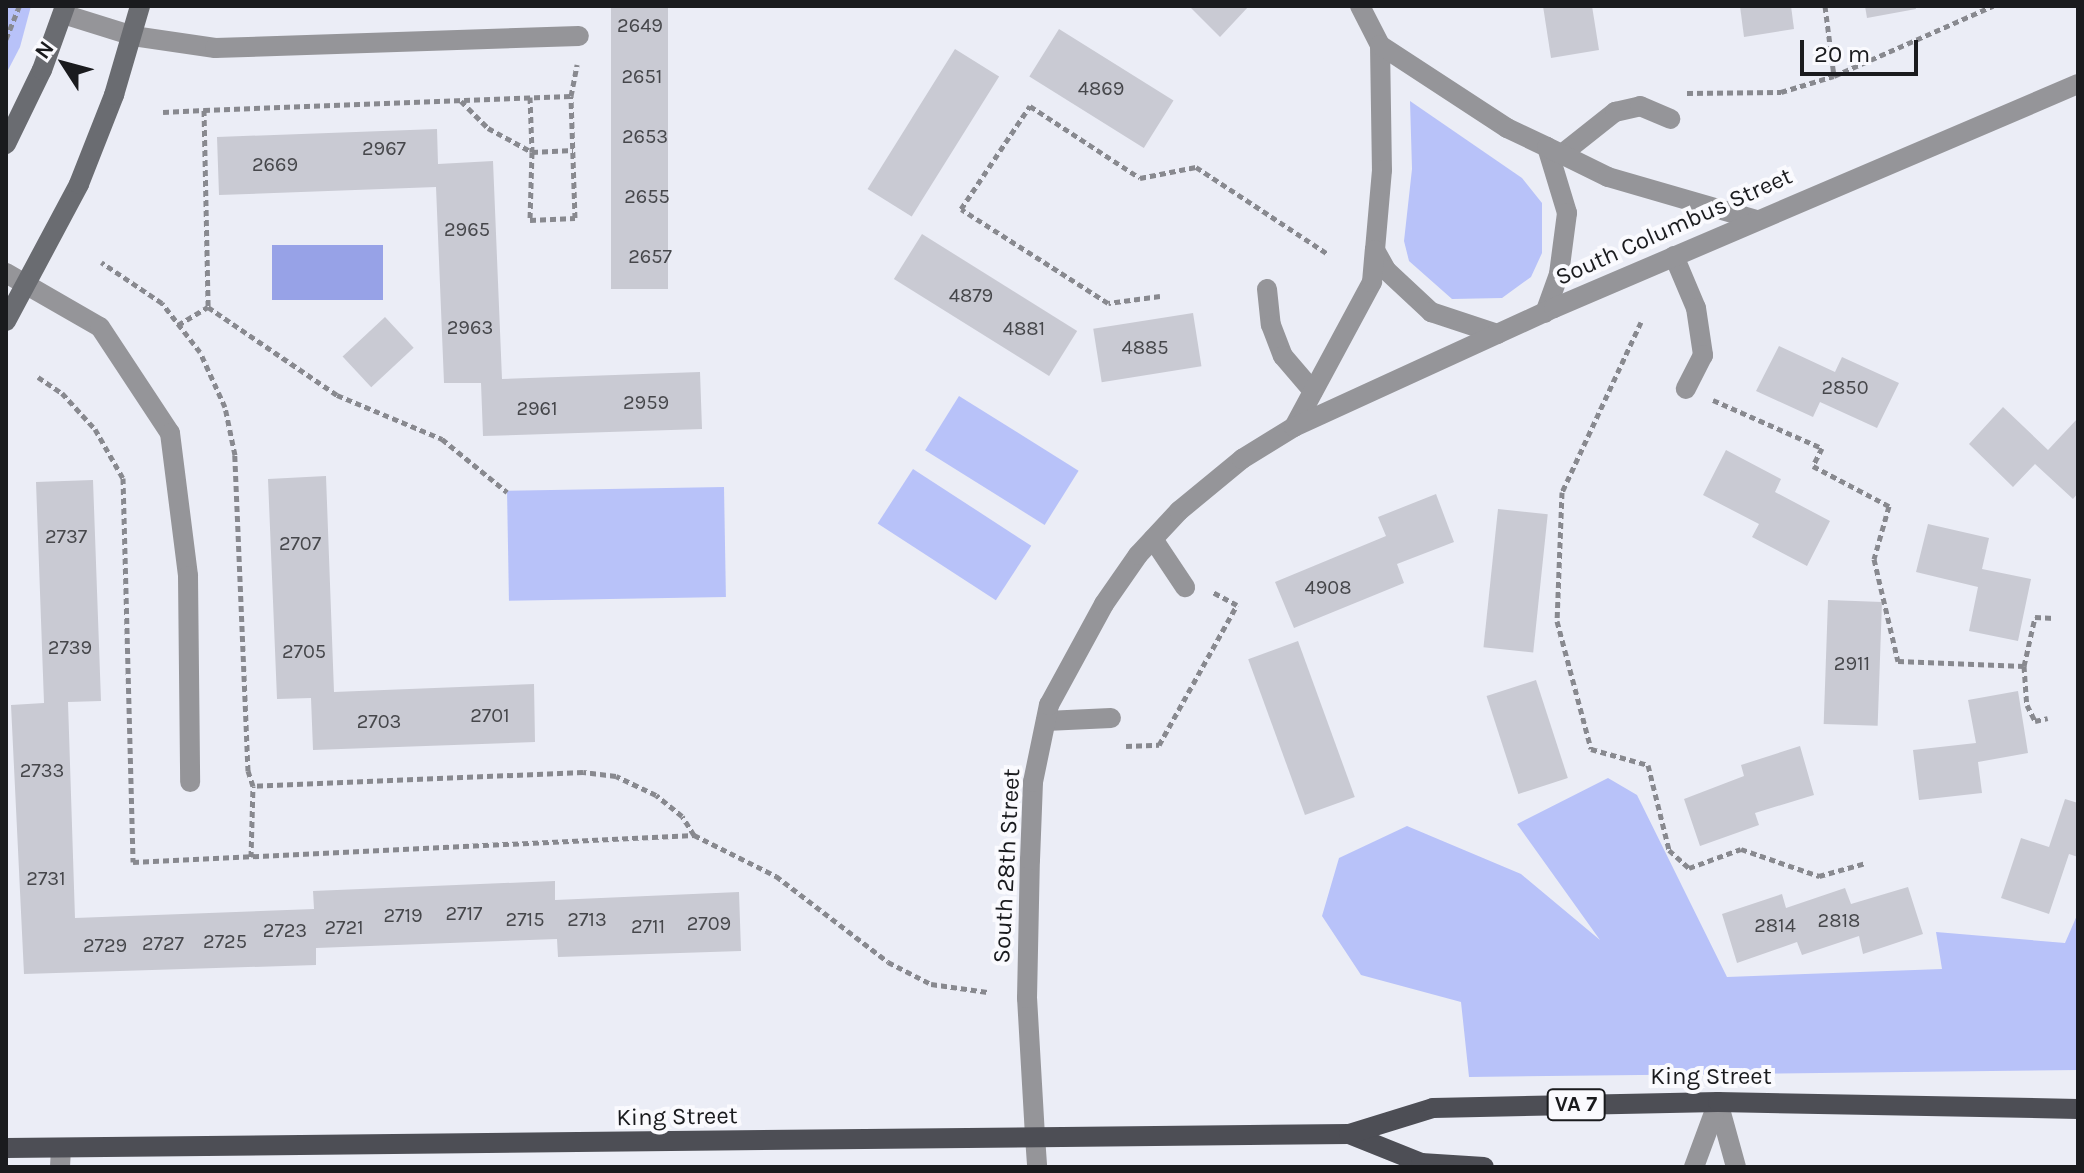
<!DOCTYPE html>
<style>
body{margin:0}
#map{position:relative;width:2084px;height:1173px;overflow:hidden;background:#ebedf6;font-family:Karla,sans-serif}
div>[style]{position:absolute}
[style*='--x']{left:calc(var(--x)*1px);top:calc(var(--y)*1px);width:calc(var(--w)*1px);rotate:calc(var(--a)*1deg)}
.green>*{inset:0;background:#b8c2f9;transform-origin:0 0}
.water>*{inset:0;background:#97a2e7;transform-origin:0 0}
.building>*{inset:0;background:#c9cad3;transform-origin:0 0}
.path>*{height:5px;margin-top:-2.5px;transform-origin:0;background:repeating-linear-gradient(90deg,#88898f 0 6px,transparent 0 10px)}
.service>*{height:20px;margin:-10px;padding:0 10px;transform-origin:10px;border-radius:10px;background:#959599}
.minor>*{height:20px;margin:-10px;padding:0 10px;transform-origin:10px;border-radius:10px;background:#959599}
.tertiary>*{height:20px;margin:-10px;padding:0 10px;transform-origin:10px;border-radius:10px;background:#959599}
.secondary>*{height:20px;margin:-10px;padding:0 10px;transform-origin:10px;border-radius:10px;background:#6a6c71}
.primary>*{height:20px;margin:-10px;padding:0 10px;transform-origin:10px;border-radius:10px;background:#4d4e55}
span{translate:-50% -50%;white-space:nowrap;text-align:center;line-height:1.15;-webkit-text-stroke:8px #fafafe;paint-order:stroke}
.number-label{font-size:20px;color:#46474b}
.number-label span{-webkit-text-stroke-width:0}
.shield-label span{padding:2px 6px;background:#fafafe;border:2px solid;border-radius:6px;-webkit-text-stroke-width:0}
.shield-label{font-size:22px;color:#1a1b1e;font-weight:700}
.street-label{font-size:24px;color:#1a1b1e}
.frame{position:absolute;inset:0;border:8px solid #1a1b1e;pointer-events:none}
.north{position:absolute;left:24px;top:24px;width:80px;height:80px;-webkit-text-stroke:6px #fafafe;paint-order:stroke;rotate:306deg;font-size:22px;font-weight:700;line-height:32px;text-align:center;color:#1a1b1e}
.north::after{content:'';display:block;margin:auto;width:28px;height:36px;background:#1a1b1e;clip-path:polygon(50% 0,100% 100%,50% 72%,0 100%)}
.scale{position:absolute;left:1800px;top:40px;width:118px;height:36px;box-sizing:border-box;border:4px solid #1a1b1e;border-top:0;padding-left:10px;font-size:24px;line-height:28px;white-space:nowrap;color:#1a1b1e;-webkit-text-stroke:6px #fafafe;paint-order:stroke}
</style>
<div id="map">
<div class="green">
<i style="clip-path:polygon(6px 6px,31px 6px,20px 47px,6px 74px)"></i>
<i style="clip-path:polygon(1410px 101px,1522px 178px,1542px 203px,1542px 253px,1531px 277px,1502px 298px,1452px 299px,1409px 261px,1404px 241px,1412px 169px)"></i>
<i style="left:959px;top:396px;width:141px;height:64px;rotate:32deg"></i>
<i style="left:913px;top:469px;width:141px;height:65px;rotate:33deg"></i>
<i style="left:724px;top:487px;width:110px;height:217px;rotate:89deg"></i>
<i style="clip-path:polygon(1608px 778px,1637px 795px,1727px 977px,1942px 969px,1936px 932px,2065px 943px,2078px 913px,2078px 1070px,1469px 1077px,1461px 1002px,1361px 975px,1322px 916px,1339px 858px,1407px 826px,1521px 874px,1600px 940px,1517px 824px)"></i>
</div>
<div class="water">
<i style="left:383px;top:245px;width:55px;height:111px;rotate:90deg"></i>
</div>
<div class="building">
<i style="left:611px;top:6px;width:57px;height:283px"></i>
<i style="clip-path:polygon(1189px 6px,1249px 6px,1220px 37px)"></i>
<i style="clip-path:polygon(1543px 6px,1592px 6px,1599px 50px,1551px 58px)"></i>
<i style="clip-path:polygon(1740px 6px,1791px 6px,1794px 29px,1744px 37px)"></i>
<i style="clip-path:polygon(1865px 6px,1915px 6px,1916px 9px,1867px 18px)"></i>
<i style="left:1059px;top:29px;width:135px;height:56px;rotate:32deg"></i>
<i style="left:955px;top:49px;width:52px;height:165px;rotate:32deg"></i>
<i style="clip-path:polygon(437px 129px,438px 164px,493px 161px,502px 379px,700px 372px,702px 429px,483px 436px,481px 383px,444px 383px,436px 187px,219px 195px,217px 137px)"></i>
<i style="left:922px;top:234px;width:183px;height:53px;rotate:32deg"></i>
<i style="left:1193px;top:313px;width:54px;height:101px;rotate:81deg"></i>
<i style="left:385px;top:317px;width:42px;height:58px;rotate:47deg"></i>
<i style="clip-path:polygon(1779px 346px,1835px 372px,1842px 357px,1899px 383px,1877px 428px,1820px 402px,1813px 417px,1756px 391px)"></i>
<i style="clip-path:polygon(2003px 407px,2048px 450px,2078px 418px,2078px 493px,2073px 499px,2035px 464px,2013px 487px,1969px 444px)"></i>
<i style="clip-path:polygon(1726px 450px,1781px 479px,1775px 492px,1830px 521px,1807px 566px,1752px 537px,1759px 524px,1703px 495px)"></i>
<i style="clip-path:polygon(326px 476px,334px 692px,534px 684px,535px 742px,313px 750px,311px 698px,277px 699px,268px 479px)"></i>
<i style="clip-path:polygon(93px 480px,101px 701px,68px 702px,75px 918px,314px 909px,313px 891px,555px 881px,555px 900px,739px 892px,741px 951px,558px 957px,557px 939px,316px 948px,316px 965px,24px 974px,11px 705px,44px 703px,36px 482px)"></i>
<i style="clip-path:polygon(1436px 494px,1454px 542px,1397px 564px,1404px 583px,1294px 628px,1275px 582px,1386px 536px,1378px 517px)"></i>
<i style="left:1498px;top:509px;width:50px;height:139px;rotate:6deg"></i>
<i style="clip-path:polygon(1928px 524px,1989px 538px,1982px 569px,2031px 579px,2018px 641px,1969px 631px,1978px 587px,1916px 572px)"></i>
<i style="left:1828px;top:600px;width:54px;height:124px;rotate:2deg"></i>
<i style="left:1298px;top:641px;width:166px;height:53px;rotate:70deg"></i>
<i style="left:1536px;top:680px;width:103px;height:52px;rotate:72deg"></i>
<i style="clip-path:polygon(2018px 691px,2028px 753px,1978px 762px,1982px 793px,1919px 800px,1913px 750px,1976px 743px,1968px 700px)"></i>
<i style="clip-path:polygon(1800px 746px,1814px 795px,1755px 813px,1759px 825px,1700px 846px,1684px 799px,1744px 776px,1741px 765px)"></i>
<i style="clip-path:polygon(2065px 799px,2078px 803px,2078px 857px,2069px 854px,2049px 914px,2001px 898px,2021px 838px,2049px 847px)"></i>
<i style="clip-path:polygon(1908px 887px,1923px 934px,1863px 954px,1859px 936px,1802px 955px,1797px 942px,1737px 963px,1722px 914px,1782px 894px,1786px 908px,1845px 888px,1851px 904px)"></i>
</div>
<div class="path">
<i style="--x:1825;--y:6;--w:71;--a:82.7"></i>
<i style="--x:6;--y:39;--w:35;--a:-68"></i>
<i style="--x:1687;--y:93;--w:94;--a:-0.6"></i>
<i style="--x:1781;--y:92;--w:55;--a:-16.8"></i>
<i style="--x:1834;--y:76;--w:174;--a:-23.8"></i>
<i style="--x:530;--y:97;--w:55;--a:87.9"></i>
<i style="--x:532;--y:152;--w:41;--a:-2.8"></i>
<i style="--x:461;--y:101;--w:38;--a:45"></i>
<i style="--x:488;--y:128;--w:50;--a:28.6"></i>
<i style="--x:532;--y:152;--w:68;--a:91.7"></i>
<i style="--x:530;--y:220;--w:45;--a:-2.5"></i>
<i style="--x:575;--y:218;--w:122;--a:-91.9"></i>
<i style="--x:204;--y:110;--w:367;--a:-2.2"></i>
<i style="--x:571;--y:96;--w:32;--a:-79"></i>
<i style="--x:163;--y:112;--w:41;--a:-2.8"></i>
<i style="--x:204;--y:110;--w:197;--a:88.8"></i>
<i style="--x:1160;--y:296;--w:52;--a:172.3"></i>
<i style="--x:1108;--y:303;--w:174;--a:-147.4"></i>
<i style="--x:961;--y:209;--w:124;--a:-56.2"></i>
<i style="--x:1030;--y:106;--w:131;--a:33.2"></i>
<i style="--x:1140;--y:178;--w:57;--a:-11.1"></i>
<i style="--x:1196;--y:167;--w:158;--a:33.4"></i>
<i style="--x:1641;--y:322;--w:187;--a:114.9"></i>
<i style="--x:1562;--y:492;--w:129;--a:92.2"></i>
<i style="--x:1557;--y:621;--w:132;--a:75.1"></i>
<i style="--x:1591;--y:749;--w:59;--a:15.7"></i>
<i style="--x:1648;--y:765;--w:88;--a:76.1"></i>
<i style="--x:1669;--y:850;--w:27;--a:42"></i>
<i style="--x:1689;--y:868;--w:55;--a:-20.1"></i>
<i style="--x:1741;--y:849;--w:83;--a:19.1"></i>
<i style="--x:1819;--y:876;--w:49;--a:-15.5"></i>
<i style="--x:178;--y:325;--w:35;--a:-31"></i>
<i style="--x:208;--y:307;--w:156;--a:34.3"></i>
<i style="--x:337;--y:395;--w:114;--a:22.7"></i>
<i style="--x:442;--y:439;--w:84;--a:39.2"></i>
<i style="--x:38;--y:377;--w:29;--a:34"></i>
<i style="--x:62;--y:393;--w:49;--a:47.5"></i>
<i style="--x:95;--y:429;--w:56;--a:60.3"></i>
<i style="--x:123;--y:478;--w:384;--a:88.5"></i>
<i style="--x:133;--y:862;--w:562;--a:-2.76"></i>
<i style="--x:694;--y:835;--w:22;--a:-122"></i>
<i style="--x:682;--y:816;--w:33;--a:-141"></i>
<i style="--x:656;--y:795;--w:44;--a:-154.6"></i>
<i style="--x:616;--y:776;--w:33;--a:-173"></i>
<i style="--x:583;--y:772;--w:330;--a:177.6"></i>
<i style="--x:253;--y:786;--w:16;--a:-108"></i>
<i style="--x:248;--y:771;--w:316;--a:-92.4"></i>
<i style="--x:235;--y:455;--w:49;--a:-101.8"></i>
<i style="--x:225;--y:407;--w:60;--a:-114.4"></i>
<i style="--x:200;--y:352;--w:62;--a:-127.8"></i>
<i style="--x:162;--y:303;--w:73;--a:-146.1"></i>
<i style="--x:1713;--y:400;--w:119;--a:23.8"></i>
<i style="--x:1822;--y:448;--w:20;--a:117"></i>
<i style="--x:1813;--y:466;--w:86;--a:27.8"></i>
<i style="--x:1889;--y:506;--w:55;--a:105.8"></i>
<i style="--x:1874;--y:559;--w:105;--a:76.8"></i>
<i style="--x:1898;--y:661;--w:126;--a:2.3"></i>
<i style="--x:2024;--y:666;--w:39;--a:86"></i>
<i style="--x:2027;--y:705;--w:18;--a:63"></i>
<i style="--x:2035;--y:721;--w:13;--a:-13"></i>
<i style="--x:2024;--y:666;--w:50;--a:-77.3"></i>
<i style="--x:2035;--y:617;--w:19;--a:3"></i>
<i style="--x:1126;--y:746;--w:33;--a:-2"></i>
<i style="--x:1159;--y:745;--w:160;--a:-60.9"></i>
<i style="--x:1237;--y:605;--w:27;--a:-152"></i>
<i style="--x:694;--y:835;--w:92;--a:26.6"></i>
<i style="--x:776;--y:876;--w:141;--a:37.5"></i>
<i style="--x:888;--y:962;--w:48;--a:27.1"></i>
<i style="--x:931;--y:984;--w:57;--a:8.1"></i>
<i style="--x:251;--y:857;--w:71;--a:-88.4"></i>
</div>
<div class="service">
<i style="--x:63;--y:14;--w:73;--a:17.4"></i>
<i style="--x:133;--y:36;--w:83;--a:8.3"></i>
<i style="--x:215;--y:48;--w:364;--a:-1.9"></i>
<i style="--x:1562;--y:154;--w:68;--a:-38.4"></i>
<i style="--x:1615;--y:112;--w:26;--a:-13"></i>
<i style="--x:1640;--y:106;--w:33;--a:23"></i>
<i style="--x:1674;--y:256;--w:56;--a:67.1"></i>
<i style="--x:1696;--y:308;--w:48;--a:81.5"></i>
<i style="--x:1703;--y:355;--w:38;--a:117"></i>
<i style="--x:6;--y:273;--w:108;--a:29.9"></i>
<i style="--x:100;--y:327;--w:127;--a:56.6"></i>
<i style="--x:170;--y:433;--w:144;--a:82.8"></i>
<i style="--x:188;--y:576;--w:206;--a:89.4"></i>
<i style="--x:1267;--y:289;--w:36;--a:84"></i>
<i style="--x:1271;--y:325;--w:33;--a:69"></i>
<i style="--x:1283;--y:356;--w:46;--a:49.4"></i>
<i style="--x:1153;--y:539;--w:58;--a:56.3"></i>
<i style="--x:1046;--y:721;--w:65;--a:-2.6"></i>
</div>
<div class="minor">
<i style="--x:1360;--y:6;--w:44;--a:62.9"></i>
<i style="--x:1380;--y:45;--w:125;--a:89.1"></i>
<i style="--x:1382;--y:170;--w:80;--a:95"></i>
<i style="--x:1375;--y:250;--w:23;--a:61"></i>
<i style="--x:1386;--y:270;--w:62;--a:43"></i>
<i style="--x:1431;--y:312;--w:70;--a:18.4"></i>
<i style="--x:1380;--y:45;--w:152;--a:33.2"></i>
<i style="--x:1507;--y:128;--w:44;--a:25.4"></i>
<i style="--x:1547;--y:147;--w:69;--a:73.1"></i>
<i style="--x:1567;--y:213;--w:62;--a:97.5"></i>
<i style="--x:1559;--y:274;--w:41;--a:109.7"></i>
<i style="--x:1035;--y:1136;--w:31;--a:86"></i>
<i style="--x:60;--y:1167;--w:19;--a:-87"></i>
</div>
<div class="tertiary">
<i style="--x:1547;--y:147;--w:68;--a:26.2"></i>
<i style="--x:1608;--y:177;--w:154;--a:16.2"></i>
<i style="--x:1294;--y:427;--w:165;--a:-61.7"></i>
<i style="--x:1372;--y:282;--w:32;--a:-85"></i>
<i style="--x:1718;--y:1102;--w:67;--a:74.5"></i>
<i style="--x:1035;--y:1136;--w:138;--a:-93.3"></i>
<i style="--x:1027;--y:998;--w:138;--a:-88.8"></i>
<i style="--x:1030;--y:860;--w:78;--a:-87.8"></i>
<i style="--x:1033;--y:782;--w:79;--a:-78.3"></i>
<i style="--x:1049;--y:705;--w:115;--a:-61.4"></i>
<i style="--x:1104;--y:604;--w:60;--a:-55.2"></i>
<i style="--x:1138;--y:555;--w:60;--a:-47"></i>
<i style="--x:1179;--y:511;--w:82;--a:-39.5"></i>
<i style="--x:1242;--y:459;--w:61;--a:-31.6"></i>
<i style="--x:1294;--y:427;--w:286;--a:-24.6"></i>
<i style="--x:1554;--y:308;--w:570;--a:-23.15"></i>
<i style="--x:1694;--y:1167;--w:69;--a:-69.7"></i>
</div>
<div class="secondary">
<i style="--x:6;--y:144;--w:82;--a:-64.1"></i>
<i style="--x:42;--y:70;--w:68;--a:-70.2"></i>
<i style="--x:6;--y:321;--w:155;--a:-61.9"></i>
<i style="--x:79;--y:184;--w:96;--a:-68.5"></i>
<i style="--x:114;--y:95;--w:93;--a:-73.7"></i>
</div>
<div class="primary">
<i style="--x:1349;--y:1134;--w:78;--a:21.9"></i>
<i style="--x:1421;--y:1163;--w:63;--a:3.6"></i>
<i style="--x:6;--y:1148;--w:1343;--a:-0.6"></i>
<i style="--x:1349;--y:1134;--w:88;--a:-17.2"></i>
<i style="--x:1433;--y:1108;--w:285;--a:-1.2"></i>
<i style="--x:1718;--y:1102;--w:360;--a:1.1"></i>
</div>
<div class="number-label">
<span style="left:640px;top:25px">2649</span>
<span style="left:642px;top:76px">2651</span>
<span style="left:1101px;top:88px">4869</span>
<span style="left:645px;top:136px">2653</span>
<span style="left:384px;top:148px">2967</span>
<span style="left:275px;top:164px">2669</span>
<span style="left:647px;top:196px">2655</span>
<span style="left:467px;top:229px">2965</span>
<span style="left:650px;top:256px">2657</span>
<span style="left:971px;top:295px">4879</span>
<span style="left:470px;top:327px">2963</span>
<span style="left:1024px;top:328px">4881</span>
<span style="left:1145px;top:347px">4885</span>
<span style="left:1845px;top:387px">2850</span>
<span style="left:646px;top:402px">2959</span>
<span style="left:537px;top:408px">2961</span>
<span style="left:66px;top:536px">2737</span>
<span style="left:300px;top:543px">2707</span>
<span style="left:1328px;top:587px">4908</span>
<span style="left:70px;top:647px">2739</span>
<span style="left:304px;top:651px">2705</span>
<span style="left:1852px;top:663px">2911</span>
<span style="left:490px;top:715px">2701</span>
<span style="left:379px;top:721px">2703</span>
<span style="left:42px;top:770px">2733</span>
<span style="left:46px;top:878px">2731</span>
<span style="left:464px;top:913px">2717</span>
<span style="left:403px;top:915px">2719</span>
<span style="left:525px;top:919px">2715</span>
<span style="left:587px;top:919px">2713</span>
<span style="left:1839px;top:920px">2818</span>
<span style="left:709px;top:923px">2709</span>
<span style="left:1775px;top:925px">2814</span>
<span style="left:648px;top:926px">2711</span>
<span style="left:344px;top:927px">2721</span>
<span style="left:285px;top:930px">2723</span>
<span style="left:225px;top:941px">2725</span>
<span style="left:163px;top:943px">2727</span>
<span style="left:105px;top:945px">2729</span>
</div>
<div class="shield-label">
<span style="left:1576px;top:1105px">VA 7</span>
</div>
<div class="street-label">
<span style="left:1674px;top:227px;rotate:-24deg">South Columbus Street</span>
<span style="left:1007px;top:866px;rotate:-87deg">South 28th Street</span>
<span style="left:1711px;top:1077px">King Street</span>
<span style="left:677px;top:1117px;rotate:-1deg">King Street</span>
</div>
<div class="frame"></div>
<div class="north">N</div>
<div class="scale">20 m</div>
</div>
